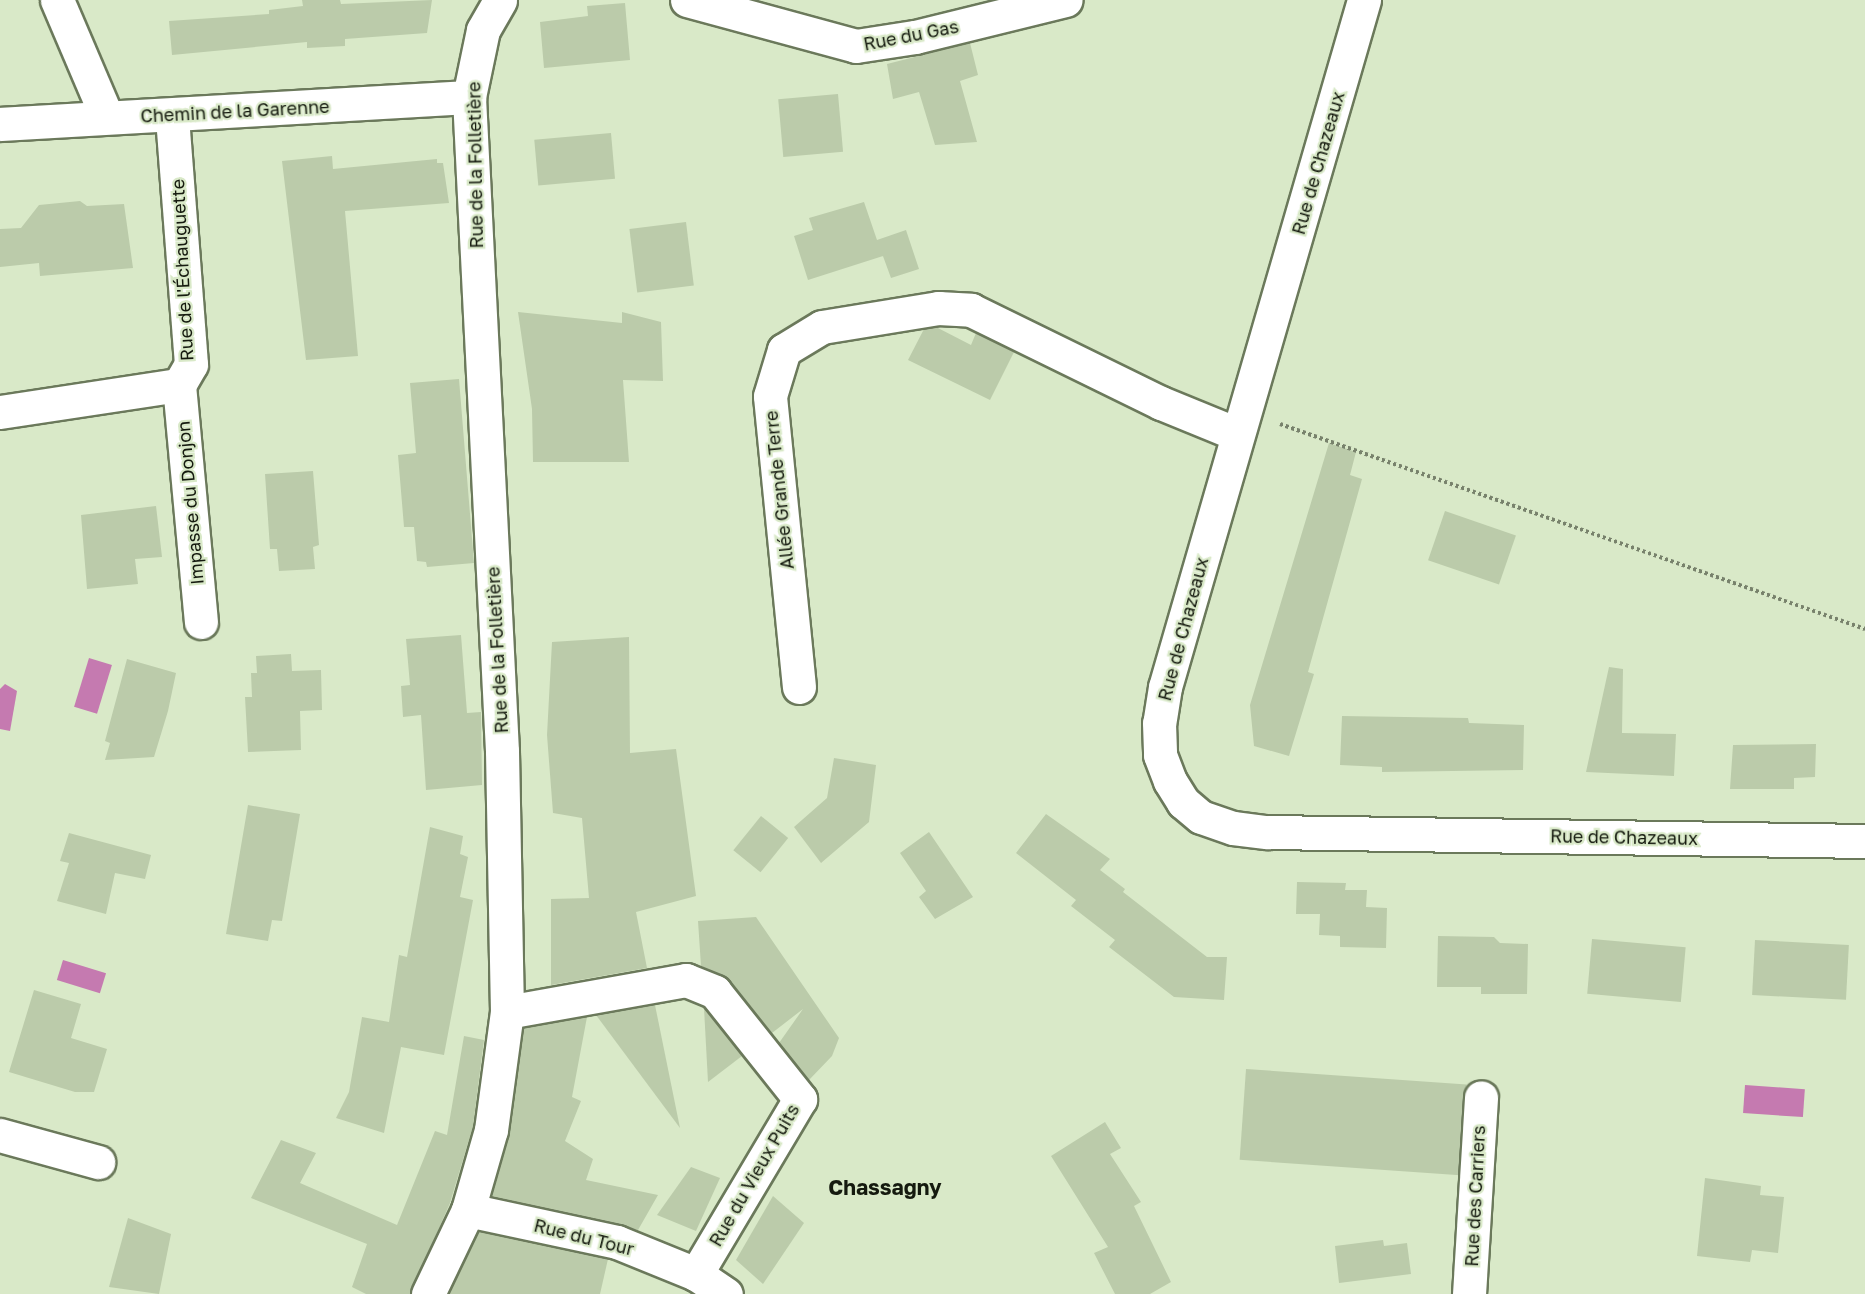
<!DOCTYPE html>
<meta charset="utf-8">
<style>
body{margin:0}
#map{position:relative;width:1865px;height:1294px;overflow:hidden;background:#d9e9c8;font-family:"Golos Text",sans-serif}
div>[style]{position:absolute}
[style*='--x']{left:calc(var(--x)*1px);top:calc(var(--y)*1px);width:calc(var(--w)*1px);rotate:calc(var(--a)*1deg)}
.water>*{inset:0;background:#c57ab0;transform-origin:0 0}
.building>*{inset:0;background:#bbcbaa;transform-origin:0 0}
.path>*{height:4px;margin-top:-2px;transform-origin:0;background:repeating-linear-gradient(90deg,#78826c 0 3px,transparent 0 6px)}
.roads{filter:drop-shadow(2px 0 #6b795b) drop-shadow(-2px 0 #6b795b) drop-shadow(0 2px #6b795b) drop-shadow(0 -2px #6b795b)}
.minor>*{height:33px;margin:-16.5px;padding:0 16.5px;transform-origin:16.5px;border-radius:16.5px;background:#fff}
span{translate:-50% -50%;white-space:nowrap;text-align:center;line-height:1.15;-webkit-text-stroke:4.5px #d9e9c8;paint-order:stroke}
.street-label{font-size:18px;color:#151a0f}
.quarter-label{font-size:21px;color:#151a0f;font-weight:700}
</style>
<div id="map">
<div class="water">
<i style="left:89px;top:658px;width:24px;height:51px;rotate:17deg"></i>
<i style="clip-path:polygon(5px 684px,17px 691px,10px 731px,0 729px,0 689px)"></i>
<i style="left:63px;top:960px;width:45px;height:21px;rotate:17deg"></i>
<i style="left:1745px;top:1085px;width:60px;height:28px;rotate:4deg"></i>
</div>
<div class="building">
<i style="clip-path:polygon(302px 0,340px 0,341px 4px,432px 0,427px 33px,345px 39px,345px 46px,307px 48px,307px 42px,172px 55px,169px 21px,269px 14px,269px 10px,303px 6px)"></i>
<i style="clip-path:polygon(625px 3px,630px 60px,544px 68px,540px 22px,588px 16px,587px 6px)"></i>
<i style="clip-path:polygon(970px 43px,978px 75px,960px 81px,977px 142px,935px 145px,919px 92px,893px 99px,887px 64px)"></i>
<i style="left:838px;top:94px;width:58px;height:60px;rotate:85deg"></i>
<i style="left:611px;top:133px;width:46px;height:77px;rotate:85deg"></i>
<i style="clip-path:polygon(332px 156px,333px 169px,437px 159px,437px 163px,443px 163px,449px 203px,345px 211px,358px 356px,306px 360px,282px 161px)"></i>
<i style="clip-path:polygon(80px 201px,87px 206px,124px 204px,133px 268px,40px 276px,39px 263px,0 267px,0 229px,21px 228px,39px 205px)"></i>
<i style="clip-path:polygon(864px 202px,877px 240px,906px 230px,919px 269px,891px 278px,880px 248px,883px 256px,808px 280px,794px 236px,813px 230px,809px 218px)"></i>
<i style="left:686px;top:222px;width:64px;height:57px;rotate:83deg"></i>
<i style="clip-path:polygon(518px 312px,622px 323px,622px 312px,661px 322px,663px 381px,623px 380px,629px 462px,533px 462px,532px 409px)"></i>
<i style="clip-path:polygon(936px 327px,971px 345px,976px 333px,1014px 352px,990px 400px,908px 360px,924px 329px)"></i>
<i style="clip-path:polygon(459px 379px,474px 563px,427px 567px,426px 562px,417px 561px,414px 527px,404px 527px,398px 455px,416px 453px,410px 383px)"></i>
<i style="clip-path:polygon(1329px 443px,1356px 452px,1350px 475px,1362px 479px,1308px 672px,1314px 674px,1289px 756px,1254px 746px,1250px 705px)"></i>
<i style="clip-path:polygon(313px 471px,319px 545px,313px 547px,315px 569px,279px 571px,277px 549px,270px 549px,265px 474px)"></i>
<i style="clip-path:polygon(156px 506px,162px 557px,135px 559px,138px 584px,87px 589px,81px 515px)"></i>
<i style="left:1445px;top:511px;width:75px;height:52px;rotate:19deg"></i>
<i style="clip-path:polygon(461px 635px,467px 713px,481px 712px,482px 785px,426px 790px,421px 715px,403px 717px,401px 686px,410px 685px,406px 639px)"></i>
<i style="clip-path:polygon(629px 637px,630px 753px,676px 749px,696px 896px,636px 912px,647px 968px,551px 985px,551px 899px,589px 898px,582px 818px,553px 813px,547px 735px,552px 642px)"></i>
<i style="clip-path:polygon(291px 654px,292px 671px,321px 670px,322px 710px,300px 711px,301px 750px,248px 752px,245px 697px,252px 697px,251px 673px,257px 673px,256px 656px)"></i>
<i style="clip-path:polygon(127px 659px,176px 673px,168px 711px,154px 757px,105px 760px,110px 743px,105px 741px)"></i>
<i style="clip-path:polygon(1609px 667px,1623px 669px,1622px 733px,1676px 734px,1674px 776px,1586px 772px)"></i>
<i style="clip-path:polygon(1342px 716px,1468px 718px,1469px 723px,1524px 725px,1523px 770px,1382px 772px,1382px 767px,1340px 765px)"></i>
<i style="clip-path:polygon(1816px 744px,1815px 777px,1794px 778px,1794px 789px,1730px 789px,1733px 745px)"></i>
<i style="clip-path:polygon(834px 758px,876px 765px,869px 822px,821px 863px,794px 827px,827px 798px)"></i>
<i style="clip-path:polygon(248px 805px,300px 814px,282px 921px,272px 920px,268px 941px,226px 934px)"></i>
<i style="clip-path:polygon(1046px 814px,1110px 859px,1100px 870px,1125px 889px,1123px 892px,1207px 957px,1227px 957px,1224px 1000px,1174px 997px,1109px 947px,1115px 940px,1071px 906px,1076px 900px,1016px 853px)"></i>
<i style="left:761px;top:816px;width:35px;height:44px;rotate:39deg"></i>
<i style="clip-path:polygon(430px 827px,463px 836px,460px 854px,468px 857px,460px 897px,473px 900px,444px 1055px,401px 1047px,384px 1133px,336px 1118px,349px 1092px,362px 1017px,389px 1022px,399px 955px,407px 957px)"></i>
<i style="clip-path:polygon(929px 832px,973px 897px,935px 919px,919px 897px,926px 891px,900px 853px)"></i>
<i style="clip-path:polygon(69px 833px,151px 855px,145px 879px,115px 873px,106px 914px,57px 901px,69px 863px,60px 861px)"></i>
<i style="clip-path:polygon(1297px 882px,1346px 883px,1345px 890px,1367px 890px,1366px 907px,1387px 908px,1386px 948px,1340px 947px,1340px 936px,1319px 935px,1320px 914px,1296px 914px)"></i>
<i style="clip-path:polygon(756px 917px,839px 1038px,832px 1056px,809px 1080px,779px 1043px,803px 1009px,772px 1033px,729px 980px,701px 966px,698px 921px)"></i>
<i style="clip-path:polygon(1438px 936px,1494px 937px,1500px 943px,1528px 944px,1527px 994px,1481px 994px,1481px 987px,1437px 987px)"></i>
<i style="left:1592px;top:939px;width:94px;height:55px;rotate:5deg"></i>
<i style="left:1755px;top:940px;width:94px;height:55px;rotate:3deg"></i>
<i style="clip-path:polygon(34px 990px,81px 1004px,71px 1038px,107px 1049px,94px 1092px,75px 1092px,9px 1072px)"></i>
<i style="clip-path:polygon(655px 1005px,680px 1128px,596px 1015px)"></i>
<i style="clip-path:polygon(704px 1008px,742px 1056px,708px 1082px)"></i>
<i style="clip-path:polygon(587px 1017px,572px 1097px,581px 1101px,565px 1141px,593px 1159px,586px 1180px,658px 1195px,638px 1230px,492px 1196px,510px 1133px,524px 1028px)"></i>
<i style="clip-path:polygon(464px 1036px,484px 1040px,473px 1126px,450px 1203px,410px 1294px,366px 1294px,352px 1287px,367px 1244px,251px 1198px,281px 1140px,316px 1153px,300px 1183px,397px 1225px,435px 1131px,447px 1135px)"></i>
<i style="left:1246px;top:1069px;width:221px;height:91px;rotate:4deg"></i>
<i style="clip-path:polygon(1105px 1122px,1121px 1148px,1110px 1154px,1141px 1202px,1134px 1206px,1171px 1282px,1150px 1294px,1115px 1294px,1094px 1253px,1108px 1247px,1051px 1156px)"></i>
<i style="clip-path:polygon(691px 1167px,720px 1178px,696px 1231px,657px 1215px)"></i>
<i style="clip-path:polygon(1705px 1178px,1761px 1186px,1760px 1195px,1784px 1197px,1778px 1253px,1752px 1250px,1750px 1262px,1697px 1256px)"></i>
<i style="clip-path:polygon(773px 1196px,804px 1223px,763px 1284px,736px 1260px)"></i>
<i style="clip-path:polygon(128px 1218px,171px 1234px,159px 1294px,109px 1287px)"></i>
<i style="clip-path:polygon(479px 1231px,608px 1259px,600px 1294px,449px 1294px)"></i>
<i style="clip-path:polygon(1383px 1240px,1384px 1246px,1407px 1243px,1411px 1274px,1339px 1283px,1335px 1246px)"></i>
</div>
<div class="path">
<i style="--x:1280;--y:424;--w:620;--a:19.31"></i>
</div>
<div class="roads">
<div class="minor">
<i style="--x:57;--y:0;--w:127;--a:66.9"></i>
<i style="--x:687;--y:0;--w:175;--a:15.2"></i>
<i style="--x:856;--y:46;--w:60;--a:-8.7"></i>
<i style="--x:915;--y:37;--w:155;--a:-13.8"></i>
<i style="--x:1364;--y:0;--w:715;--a:106.15"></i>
<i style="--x:1165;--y:687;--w:36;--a:99"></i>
<i style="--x:1159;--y:723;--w:32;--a:88"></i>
<i style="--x:1160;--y:755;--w:28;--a:69"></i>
<i style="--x:1170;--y:781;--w:25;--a:58"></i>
<i style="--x:1183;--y:802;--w:23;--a:40"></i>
<i style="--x:1201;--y:817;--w:34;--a:19"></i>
<i style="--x:1233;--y:828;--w:35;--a:7"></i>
<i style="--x:1268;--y:832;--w:597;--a:0.86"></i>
<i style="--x:0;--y:124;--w:470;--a:-3.3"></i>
<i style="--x:179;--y:385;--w:238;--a:84.7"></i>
<i style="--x:0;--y:412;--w:181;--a:-8.6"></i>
<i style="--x:179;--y:385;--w:24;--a:-60"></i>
<i style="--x:191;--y:364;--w:249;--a:-94.4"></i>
<i style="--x:799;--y:687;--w:292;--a:-95.7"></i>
<i style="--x:770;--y:396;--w:48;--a:-73.1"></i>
<i style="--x:784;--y:350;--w:44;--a:-31.2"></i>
<i style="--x:822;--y:327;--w:118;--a:-9.3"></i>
<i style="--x:938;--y:308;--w:33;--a:3"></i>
<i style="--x:971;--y:310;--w:212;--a:26.1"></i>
<i style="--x:1161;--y:403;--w:82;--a:22.2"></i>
<i style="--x:507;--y:1012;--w:182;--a:-10.1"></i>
<i style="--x:686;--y:980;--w:31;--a:22"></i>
<i style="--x:715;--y:992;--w:137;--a:51.5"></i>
<i style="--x:800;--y:1099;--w:204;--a:120.7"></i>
<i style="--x:0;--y:1135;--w:102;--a:15.4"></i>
<i style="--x:468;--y:1210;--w:152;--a:12.1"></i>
<i style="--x:617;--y:1242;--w:85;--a:22.1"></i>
<i style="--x:696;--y:1274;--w:36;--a:34"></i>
<i style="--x:428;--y:1294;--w:93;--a:-64.5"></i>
<i style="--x:468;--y:1210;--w:83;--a:-74"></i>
<i style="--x:491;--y:1130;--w:119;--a:-82.3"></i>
<i style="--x:507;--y:1012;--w:261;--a:-91.1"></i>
<i style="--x:502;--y:751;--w:655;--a:-92.89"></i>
<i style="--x:469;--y:97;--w:68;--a:-78.2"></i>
<i style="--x:483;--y:30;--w:34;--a:-60"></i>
<i style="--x:1469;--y:1294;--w:197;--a:-86.5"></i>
</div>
</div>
<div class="street-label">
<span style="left:911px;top:35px;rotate:-11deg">Rue du Gas</span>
<span style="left:235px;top:111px;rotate:-3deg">Chemin de la Garenne</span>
<span style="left:1318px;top:163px;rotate:-74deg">Rue de Chazeaux</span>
<span style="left:475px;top:165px;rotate:-91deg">Rue de la Folletière</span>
<span style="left:182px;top:270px;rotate:-93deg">Rue de l'Échauguette</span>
<span style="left:779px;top:490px;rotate:-96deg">Allée Grande Terre</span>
<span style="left:190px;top:503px;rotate:-95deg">Impasse du Donjon</span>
<span style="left:1183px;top:629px;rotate:-75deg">Rue de Chazeaux</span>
<span style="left:497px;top:650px;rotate:-93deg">Rue de la Folletière</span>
<span style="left:1624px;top:837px;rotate:1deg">Rue de Chazeaux</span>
<span style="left:754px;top:1175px;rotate:-60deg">Rue du Vieux Puits</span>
<span style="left:1475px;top:1196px;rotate:-87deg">Rue des Carriers</span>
<span style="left:584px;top:1237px;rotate:14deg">Rue du Tour</span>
</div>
<div class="quarter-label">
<span style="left:885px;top:1187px">Chassagny</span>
</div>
</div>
